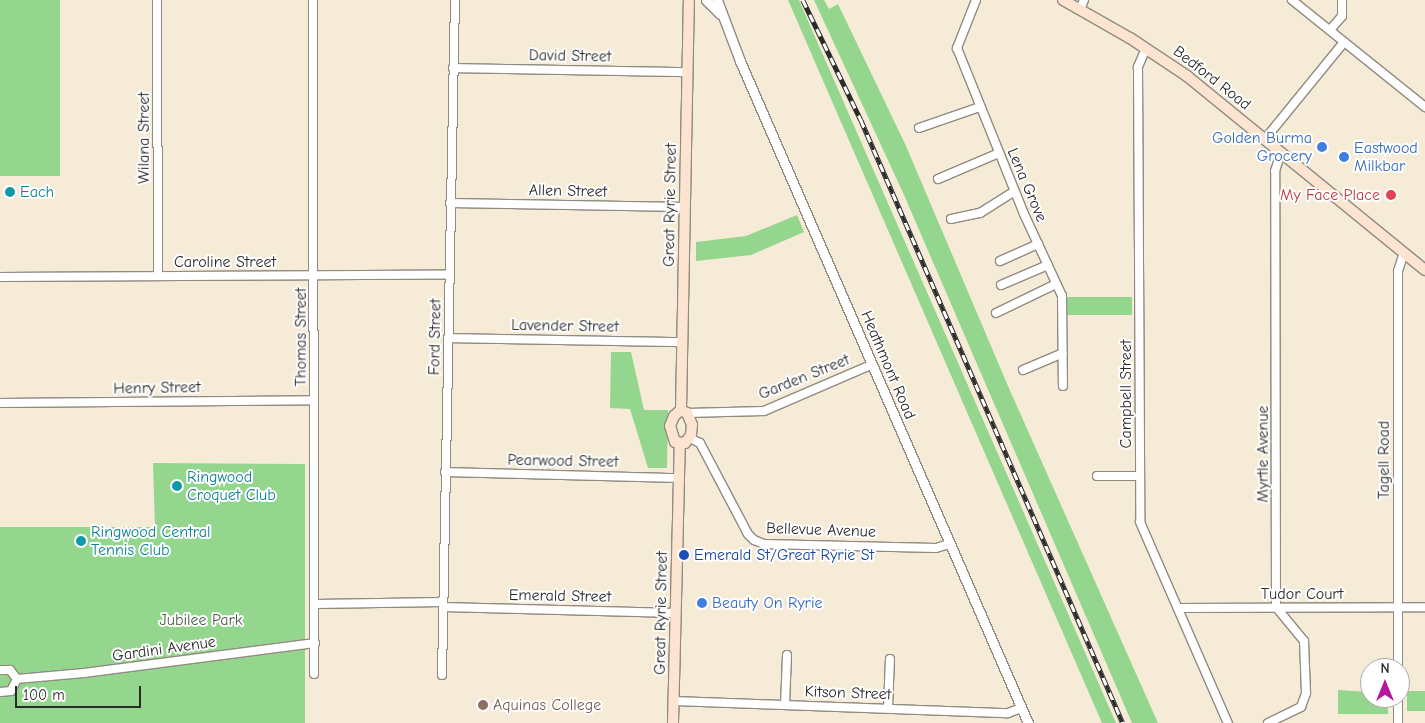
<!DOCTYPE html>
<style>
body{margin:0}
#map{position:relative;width:1425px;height:723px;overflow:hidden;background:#f6ebd7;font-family:"Comic Neue",sans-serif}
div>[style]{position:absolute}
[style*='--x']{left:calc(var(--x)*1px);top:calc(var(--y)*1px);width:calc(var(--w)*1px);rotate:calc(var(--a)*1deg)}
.green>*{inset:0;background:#95d68e;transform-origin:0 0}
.roads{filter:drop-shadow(1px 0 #908b81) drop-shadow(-1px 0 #908b81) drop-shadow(0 1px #908b81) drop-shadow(0 -1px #908b81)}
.minor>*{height:8px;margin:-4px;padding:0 4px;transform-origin:4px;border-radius:4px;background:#fff}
.tertiary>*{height:9px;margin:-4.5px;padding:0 4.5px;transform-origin:4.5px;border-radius:4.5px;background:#fff}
.secondary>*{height:10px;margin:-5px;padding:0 5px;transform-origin:5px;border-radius:5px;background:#fde4d1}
.rail>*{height:4.5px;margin-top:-2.25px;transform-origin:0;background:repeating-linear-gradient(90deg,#fff 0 8px,#2b2b2b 0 16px);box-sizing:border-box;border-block:1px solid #2b2b2b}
.dots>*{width:14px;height:14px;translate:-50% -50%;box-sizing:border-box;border:2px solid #fff;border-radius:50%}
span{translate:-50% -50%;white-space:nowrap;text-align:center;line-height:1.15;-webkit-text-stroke:4px #fff;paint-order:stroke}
.street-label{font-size:16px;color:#2b2b2b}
.shop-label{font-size:16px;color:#366cbe}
.right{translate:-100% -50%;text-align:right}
.left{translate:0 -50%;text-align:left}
.culture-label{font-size:16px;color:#0d838f}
.health-label{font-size:16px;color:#be3a42}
.transit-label{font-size:16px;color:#164399}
.park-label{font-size:16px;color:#4b5e49}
.education-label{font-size:16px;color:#785e54}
.north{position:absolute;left:1360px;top:658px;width:50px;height:50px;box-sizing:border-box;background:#fff;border:1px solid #aaa;border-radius:50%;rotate:0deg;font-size:14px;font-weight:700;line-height:20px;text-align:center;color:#2b2b2b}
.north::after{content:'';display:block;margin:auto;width:18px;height:22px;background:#b5179e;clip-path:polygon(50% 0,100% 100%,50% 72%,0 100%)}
.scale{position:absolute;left:15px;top:686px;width:126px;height:22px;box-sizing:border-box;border:2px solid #2b2b2b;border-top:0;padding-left:6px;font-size:15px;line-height:18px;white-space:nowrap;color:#2b2b2b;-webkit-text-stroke:4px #fff;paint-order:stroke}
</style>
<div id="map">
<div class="green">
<i style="left:0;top:0;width:60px;height:176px"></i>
<i style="clip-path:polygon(788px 0,799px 0,805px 14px,1116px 723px,1102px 723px)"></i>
<i style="clip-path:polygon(814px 0,824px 0,829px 9px,838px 4px,906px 146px,1008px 386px,1158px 723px,1132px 723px,904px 195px)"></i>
<i style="clip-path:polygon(797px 215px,804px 232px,751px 255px,696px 261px,696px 242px,746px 236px)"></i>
<i style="left:1067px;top:297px;width:65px;height:18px"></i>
<i style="clip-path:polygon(611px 352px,631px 352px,644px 410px,668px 410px,667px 468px,648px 468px,630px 409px,610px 408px)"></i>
<i style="clip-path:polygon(153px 463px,305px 464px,305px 723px,0 723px,0 527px,155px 527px)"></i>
<i style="clip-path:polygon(1338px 690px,1370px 692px,1370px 698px,1388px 698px,1388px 714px,1338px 714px)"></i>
<i style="left:1407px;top:691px;width:18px;height:20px"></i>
</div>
<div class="roads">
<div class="minor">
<i style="--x:157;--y:0;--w:276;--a:89.8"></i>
<i style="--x:313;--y:0;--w:674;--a:89.91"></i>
<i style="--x:976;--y:0;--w:52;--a:111.6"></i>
<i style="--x:957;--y:48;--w:179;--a:68"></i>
<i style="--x:1024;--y:214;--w:90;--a:65.1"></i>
<i style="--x:1062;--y:296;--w:90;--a:89.4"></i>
<i style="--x:1292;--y:0;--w:171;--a:38.8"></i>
<i style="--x:1080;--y:9;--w:10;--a:-66"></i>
<i style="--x:1330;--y:30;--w:18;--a:-49"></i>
<i style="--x:1342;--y:16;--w:16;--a:-90"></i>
<i style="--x:1146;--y:48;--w:21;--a:113"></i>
<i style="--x:1138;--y:67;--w:455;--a:89.7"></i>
<i style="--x:1140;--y:522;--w:219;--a:66.4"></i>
<i style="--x:453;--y:68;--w:234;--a:1"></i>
<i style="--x:919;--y:128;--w:65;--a:-19"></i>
<i style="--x:1265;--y:139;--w:125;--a:-50.8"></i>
<i style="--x:938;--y:179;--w:66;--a:-23.1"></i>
<i style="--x:450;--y:203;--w:234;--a:1"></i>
<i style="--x:951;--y:219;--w:30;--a:-12"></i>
<i style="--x:980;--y:213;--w:41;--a:-32.2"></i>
<i style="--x:1000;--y:261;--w:42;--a:-24.1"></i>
<i style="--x:0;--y:277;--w:450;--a:-0.3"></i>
<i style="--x:1001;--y:285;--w:51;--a:-23.1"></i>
<i style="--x:996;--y:313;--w:67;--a:-25.8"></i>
<i style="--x:448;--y:338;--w:234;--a:1"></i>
<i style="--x:1023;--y:370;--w:43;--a:-23"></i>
<i style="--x:0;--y:403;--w:314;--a:-0.5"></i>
<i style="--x:687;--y:413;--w:77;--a:-1.5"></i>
<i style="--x:764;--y:411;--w:116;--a:-23.3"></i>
<i style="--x:690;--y:438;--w:11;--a:27"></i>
<i style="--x:700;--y:443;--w:103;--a:62.2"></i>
<i style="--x:748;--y:534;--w:8;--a:45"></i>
<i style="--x:754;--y:540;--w:11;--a:22"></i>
<i style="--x:764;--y:544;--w:172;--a:1.3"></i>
<i style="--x:936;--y:548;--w:14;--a:-17"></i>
<i style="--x:445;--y:472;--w:234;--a:1.5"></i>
<i style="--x:1097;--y:476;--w:43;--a:0"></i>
<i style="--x:316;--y:604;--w:127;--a:-0.9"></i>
<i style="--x:443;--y:607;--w:233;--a:1.5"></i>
<i style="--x:1179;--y:608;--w:246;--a:-0.2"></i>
<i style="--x:1398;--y:668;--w:397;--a:-90"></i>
<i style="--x:1398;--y:271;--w:19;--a:-72"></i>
<i style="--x:0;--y:670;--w:10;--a:0"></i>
<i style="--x:10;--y:670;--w:11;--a:52"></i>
<i style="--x:17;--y:679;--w:13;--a:117"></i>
<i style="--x:11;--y:691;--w:11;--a:175"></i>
<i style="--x:442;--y:675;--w:675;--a:-88.9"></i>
<i style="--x:17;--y:679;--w:67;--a:-5.1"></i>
<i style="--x:84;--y:673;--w:233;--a:-7.4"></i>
<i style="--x:1398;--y:698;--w:25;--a:90"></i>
<i style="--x:674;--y:701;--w:334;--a:2.1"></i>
<i style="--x:1008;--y:713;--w:14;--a:-21"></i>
<i style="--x:785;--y:705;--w:50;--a:-87.7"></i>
<i style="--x:888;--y:708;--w:49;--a:-87.7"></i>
<i style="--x:1268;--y:723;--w:37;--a:-26"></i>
<i style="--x:1301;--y:707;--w:15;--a:-70"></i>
<i style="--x:1306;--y:693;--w:52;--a:-92.2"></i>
<i style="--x:1304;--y:641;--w:44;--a:-129.5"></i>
<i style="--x:1276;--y:607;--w:436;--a:-90.1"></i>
<i style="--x:1275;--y:171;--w:20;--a:-72"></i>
</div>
<div class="tertiary">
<i style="--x:706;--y:0;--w:20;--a:45"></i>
<i style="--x:717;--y:0;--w:65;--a:69.3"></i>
<i style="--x:740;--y:61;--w:722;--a:66.49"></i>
</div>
<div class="secondary">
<i style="--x:1063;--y:0;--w:77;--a:29.6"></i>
<i style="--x:1130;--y:38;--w:69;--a:33.7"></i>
<i style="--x:1187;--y:76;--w:307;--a:39.2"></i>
<i style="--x:681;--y:410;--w:410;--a:-88.9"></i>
<i style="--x:681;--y:410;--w:7;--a:27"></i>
<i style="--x:687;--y:413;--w:13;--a:67"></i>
<i style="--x:692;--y:425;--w:10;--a:96"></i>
<i style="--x:691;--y:435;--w:10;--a:127"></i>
<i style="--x:685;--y:443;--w:10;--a:-174"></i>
<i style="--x:675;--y:442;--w:17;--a:-107"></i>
<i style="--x:670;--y:426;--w:11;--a:-68"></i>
<i style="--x:674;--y:416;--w:9;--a:-41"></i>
<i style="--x:673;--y:723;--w:280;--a:-88.6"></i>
</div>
</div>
<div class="rail">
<i style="--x:803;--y:0;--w:133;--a:64.2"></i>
<i style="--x:861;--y:120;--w:657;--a:66.52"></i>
</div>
<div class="dots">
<i style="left:1322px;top:147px;background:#3f7fe0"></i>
<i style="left:1344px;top:157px;background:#3f7fe0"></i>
<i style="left:10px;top:192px;background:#0f9aa8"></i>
<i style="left:1391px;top:195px;background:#e0444e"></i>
<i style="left:177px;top:486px;background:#0f9aa8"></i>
<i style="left:81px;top:541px;background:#0f9aa8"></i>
<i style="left:684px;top:555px;background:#1a4fb4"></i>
<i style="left:702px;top:603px;background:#3f7fe0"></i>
<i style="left:483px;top:705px;background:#8d6e63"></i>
</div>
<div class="street-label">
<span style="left:570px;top:56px;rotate:1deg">David Street</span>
<span style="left:1212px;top:78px;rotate:38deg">Bedford Road</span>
<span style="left:144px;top:138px;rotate:-90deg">Wilana Street</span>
<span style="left:1027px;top:185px;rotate:67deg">Lena Grove</span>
<span style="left:568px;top:191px;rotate:1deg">Allen Street</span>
<span style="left:670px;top:205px;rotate:-89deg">Great Ryrie Street</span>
<span style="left:225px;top:262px">Caroline Street</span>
<span style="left:565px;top:326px;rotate:1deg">Lavender Street</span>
<span style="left:301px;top:337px;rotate:-90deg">Thomas Street</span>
<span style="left:435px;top:337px;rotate:-89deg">Ford Street</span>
<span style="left:888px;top:365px;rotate:67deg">Heathmont Road</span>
<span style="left:804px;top:377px;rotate:-22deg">Garden Street</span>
<span style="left:157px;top:388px;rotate:-1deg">Henry Street</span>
<span style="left:1126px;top:394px;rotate:-90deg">Campbell Street</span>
<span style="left:1263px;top:454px;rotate:-90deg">Myrtle Avenue</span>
<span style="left:1384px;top:460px;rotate:-90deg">Tagell Road</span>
<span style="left:563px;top:461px;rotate:1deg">Pearwood Street</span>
<span style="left:821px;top:530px;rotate:2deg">Bellevue Avenue</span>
<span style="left:1302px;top:594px">Tudor Court</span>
<span style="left:560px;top:596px;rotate:1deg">Emerald Street</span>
<span style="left:661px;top:613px;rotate:-89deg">Great Ryrie Street</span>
<span style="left:164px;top:649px;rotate:-8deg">Gardini Avenue</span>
<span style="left:848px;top:693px;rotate:2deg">Kitson Street</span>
</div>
<div class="shop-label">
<span class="right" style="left:1312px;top:147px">Golden Burma<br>Grocery</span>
<span class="left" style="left:1354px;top:157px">Eastwood<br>Milkbar</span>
<span class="left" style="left:712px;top:603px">Beauty On Ryrie</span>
</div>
<div class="culture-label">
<span class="left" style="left:20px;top:192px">Each</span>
<span class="left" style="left:187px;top:486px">Ringwood<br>Croquet Club</span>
<span class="left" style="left:91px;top:541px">Ringwood Central<br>Tennis Club</span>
</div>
<div class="health-label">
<span class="right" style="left:1380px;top:195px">My Face Place</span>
</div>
<div class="transit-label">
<span class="left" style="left:694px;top:555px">Emerald St/Great Ryrie St</span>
</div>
<div class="park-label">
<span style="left:201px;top:620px">Jubilee Park</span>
</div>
<div class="education-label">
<span class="left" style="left:493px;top:705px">Aquinas College</span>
</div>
<div class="north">N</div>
<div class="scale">100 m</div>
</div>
